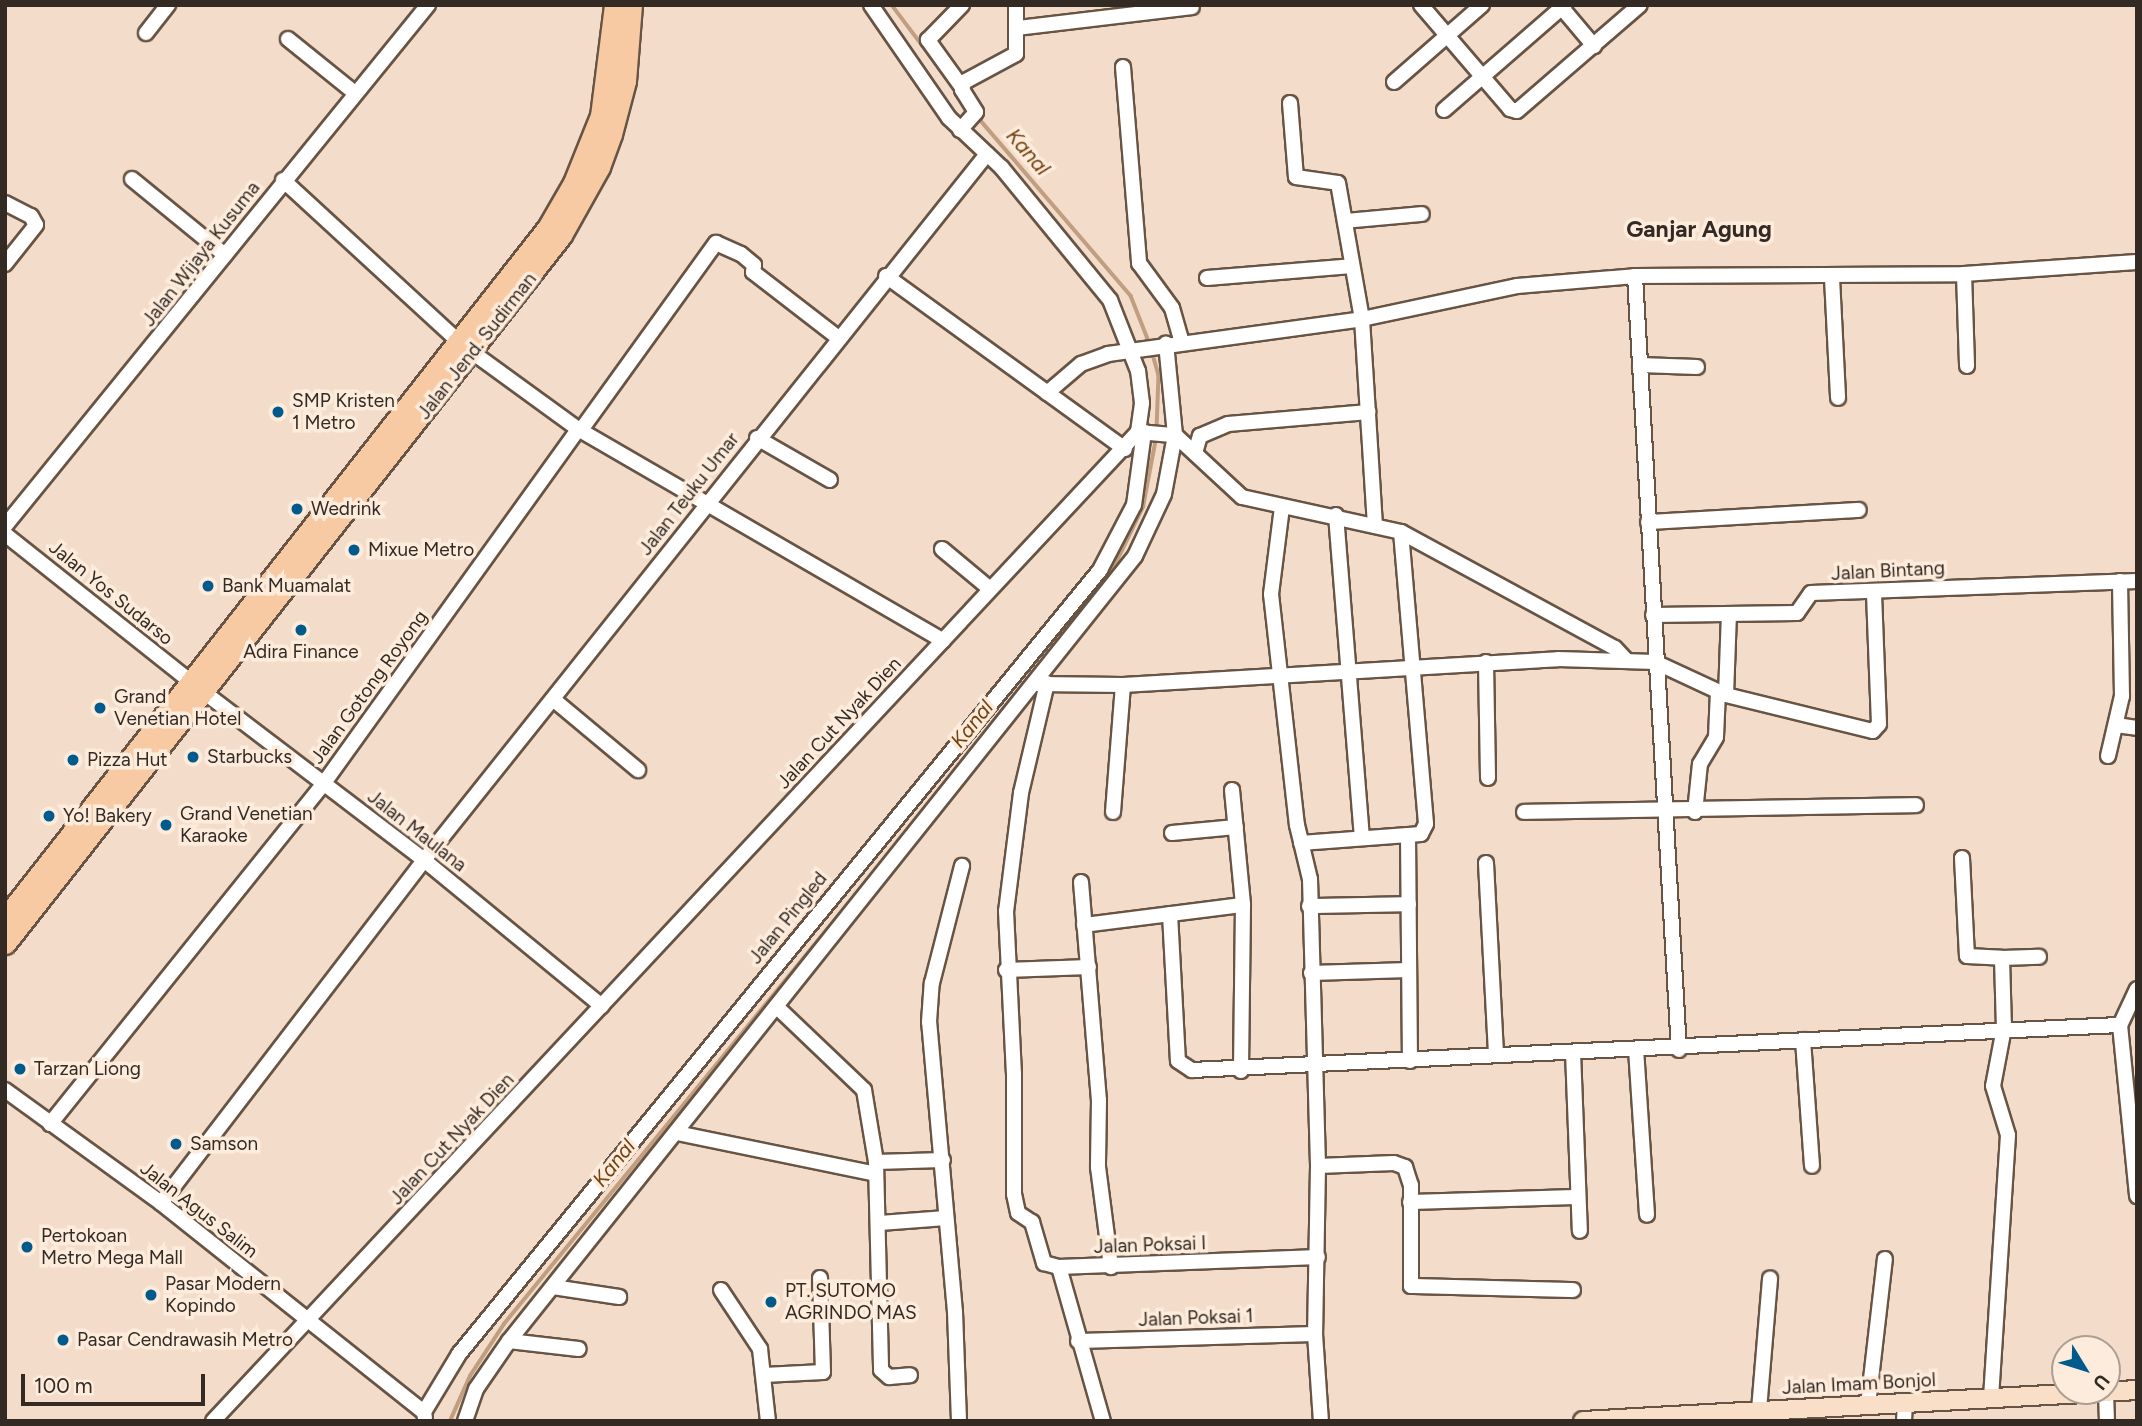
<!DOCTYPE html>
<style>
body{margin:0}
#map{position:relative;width:2142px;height:1426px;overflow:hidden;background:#f3ddca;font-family:Figtree,sans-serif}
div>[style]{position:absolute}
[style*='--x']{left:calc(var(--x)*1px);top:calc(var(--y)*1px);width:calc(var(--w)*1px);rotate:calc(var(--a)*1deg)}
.stream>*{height:3.5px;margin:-1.75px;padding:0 1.75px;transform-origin:1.75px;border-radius:1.75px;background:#c19e80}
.roads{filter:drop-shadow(2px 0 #675444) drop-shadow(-2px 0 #675444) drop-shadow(0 2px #675444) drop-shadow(0 -2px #675444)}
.minor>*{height:14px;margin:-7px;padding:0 7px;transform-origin:7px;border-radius:7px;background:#fff}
.major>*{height:18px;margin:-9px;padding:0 9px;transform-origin:9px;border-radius:9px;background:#fadfc8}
.highway>*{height:21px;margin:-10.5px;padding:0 10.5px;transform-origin:10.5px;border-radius:10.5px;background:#f7caa3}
.dots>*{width:19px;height:19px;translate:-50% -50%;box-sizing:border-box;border:4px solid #fdebdc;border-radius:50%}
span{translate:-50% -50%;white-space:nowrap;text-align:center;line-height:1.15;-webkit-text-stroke:7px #fdebdc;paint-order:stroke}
.street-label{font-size:19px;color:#332a23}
.poi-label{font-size:19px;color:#332a23}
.left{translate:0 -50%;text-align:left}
.water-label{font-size:21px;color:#724310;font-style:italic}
.quarter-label{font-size:23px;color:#332a23;font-weight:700}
.frame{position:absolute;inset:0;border:7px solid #332a23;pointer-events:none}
.north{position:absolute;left:2051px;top:1335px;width:70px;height:70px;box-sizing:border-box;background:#fdebdc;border:2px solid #ac9e92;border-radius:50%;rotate:128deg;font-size:19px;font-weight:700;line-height:28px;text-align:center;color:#332a23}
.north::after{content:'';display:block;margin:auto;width:24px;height:32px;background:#005b8c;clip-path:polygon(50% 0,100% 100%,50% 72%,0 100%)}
.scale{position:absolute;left:21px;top:1374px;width:184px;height:32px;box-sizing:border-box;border:4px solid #332a23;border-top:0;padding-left:9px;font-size:21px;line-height:24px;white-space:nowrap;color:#332a23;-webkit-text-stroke:5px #fdebdc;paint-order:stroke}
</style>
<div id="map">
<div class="stream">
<i style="--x:892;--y:5;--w:81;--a:53"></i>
<i style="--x:976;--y:115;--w:238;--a:49.4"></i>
<i style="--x:1131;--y:296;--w:52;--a:68.4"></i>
<i style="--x:1152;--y:351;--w:25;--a:74"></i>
<i style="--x:1159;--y:375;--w:55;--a:92.1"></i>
<i style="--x:1069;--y:628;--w:74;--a:-53.3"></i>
<i style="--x:1113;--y:569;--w:69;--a:-64.2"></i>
<i style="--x:1143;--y:507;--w:70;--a:-79.3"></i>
<i style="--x:450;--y:1421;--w:49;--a:-66"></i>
<i style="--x:470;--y:1376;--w:62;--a:-56.8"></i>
<i style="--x:504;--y:1324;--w:627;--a:-50.7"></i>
</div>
<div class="roads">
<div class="minor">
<i style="--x:1421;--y:5;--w:137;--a:49.4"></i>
<i style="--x:1510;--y:109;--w:7;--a:16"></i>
<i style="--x:1517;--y:111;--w:162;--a:-40.8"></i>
<i style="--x:1562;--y:8;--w:50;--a:49.9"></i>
<i style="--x:1017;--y:28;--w:176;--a:-6.8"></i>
<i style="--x:146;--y:33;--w:36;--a:-52"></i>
<i style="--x:288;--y:39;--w:86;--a:38.9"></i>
<i style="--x:1123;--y:67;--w:197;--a:85.3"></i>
<i style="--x:1139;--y:263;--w:56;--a:53.7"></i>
<i style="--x:1172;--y:308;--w:35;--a:74"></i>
<i style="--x:1394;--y:82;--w:117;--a:-41.2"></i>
<i style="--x:961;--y:86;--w:57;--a:-125.7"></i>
<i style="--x:928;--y:40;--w:49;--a:-45.8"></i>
<i style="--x:1290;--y:103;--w:74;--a:85.4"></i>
<i style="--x:1296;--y:177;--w:42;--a:8.1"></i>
<i style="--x:1338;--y:183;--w:138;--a:80"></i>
<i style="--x:1362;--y:319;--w:207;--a:86.4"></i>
<i style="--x:1444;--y:110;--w:160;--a:-41"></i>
<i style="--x:960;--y:130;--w:24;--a:-48"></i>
<i style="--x:976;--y:112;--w:26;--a:-122"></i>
<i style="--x:962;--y:90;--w:8;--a:-76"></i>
<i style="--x:964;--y:82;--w:59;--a:-28.3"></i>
<i style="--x:1016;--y:54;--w:49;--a:-90"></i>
<i style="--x:132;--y:179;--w:120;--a:39.3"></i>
<i style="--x:283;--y:180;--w:238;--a:42.6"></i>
<i style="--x:5;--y:203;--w:29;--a:27"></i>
<i style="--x:31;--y:216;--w:10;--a:61"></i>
<i style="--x:36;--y:225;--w:50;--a:128.5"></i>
<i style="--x:1345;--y:221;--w:77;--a:-5.2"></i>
<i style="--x:1964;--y:274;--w:92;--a:88.1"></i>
<i style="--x:886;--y:276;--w:295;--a:35.9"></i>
<i style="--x:1635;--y:276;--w:775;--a:86.75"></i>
<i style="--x:1207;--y:278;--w:145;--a:-4.7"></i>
<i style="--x:1832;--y:278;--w:120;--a:87.1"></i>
<i style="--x:472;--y:352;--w:131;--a:36"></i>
<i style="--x:578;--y:429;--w:422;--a:30.1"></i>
<i style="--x:1640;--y:365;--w:57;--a:2"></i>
<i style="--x:1047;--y:393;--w:45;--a:-40.5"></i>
<i style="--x:1081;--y:364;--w:29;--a:-20"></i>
<i style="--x:1108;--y:354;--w:256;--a:-7.8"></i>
<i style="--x:1362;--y:319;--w:158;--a:-12"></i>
<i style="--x:1517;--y:286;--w:118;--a:-4.8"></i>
<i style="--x:1635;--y:276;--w:329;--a:-0.3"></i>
<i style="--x:1964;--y:274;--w:173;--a:-4"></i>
<i style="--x:581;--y:430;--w:231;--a:-54.2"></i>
<i style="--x:716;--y:243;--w:27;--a:24"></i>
<i style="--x:741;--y:254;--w:17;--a:40"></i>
<i style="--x:754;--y:265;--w:7;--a:98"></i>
<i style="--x:753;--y:272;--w:106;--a:37.7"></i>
<i style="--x:1138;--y:432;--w:37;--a:5"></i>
<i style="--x:1175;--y:435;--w:91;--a:42.8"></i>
<i style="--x:1242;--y:497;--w:163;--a:12.4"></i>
<i style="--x:1401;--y:532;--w:243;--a:28.5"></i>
<i style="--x:1615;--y:648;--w:16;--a:47"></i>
<i style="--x:757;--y:438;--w:84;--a:29.9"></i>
<i style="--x:1195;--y:453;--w:18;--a:-74"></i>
<i style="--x:1200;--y:436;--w:30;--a:-23"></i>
<i style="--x:1228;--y:424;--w:141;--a:-4.9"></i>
<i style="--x:1282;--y:507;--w:88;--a:97.2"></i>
<i style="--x:1271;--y:594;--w:232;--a:83.6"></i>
<i style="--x:1297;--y:825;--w:56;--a:76.5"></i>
<i style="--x:1310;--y:879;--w:287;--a:88.4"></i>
<i style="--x:1318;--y:1166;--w:168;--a:91"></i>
<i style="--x:1315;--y:1334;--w:87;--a:86.1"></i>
<i style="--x:1336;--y:515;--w:322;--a:85.4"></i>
<i style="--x:1648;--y:522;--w:211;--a:-3.3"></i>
<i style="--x:5;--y:526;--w:671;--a:-50.93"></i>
<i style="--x:1401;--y:532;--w:293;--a:85.1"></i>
<i style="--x:1426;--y:824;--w:11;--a:117"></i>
<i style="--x:1421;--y:834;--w:13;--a:176"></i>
<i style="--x:1408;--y:835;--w:226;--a:89.5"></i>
<i style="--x:5;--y:534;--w:238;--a:38.5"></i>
<i style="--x:942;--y:549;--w:62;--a:39.8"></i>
<i style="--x:1653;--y:615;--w:144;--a:-0.8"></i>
<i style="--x:1797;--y:613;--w:24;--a:-55"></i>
<i style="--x:1811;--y:593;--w:326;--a:-2.1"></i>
<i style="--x:1486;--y:662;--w:116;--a:89"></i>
<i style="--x:1047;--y:683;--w:113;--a:103.3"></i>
<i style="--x:1021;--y:793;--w:119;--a:97.2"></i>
<i style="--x:1006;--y:911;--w:163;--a:87.2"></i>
<i style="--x:1014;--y:1074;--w:120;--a:90"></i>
<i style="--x:1014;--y:1194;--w:19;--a:78"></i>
<i style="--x:1018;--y:1213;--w:17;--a:33"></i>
<i style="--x:1032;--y:1222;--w:43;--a:73.7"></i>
<i style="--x:1044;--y:1263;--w:16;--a:15"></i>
<i style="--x:1059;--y:1267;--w:259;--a:-2.2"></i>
<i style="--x:1037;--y:684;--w:86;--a:0.7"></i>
<i style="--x:1123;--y:685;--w:436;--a:-3.4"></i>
<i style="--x:1558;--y:659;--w:97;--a:1.8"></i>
<i style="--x:1655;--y:662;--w:78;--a:24.9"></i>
<i style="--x:1726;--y:695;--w:151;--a:13.8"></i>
<i style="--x:1873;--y:731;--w:9;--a:-49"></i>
<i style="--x:1879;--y:724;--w:133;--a:-92.2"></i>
<i style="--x:205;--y:693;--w:275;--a:37.3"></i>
<i style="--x:424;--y:860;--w:230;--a:39.4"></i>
<i style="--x:1726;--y:695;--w:81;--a:-87.9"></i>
<i style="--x:553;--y:699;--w:111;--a:39.9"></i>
<i style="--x:2116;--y:725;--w:21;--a:8"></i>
<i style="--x:2108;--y:756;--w:62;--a:-76.9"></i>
<i style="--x:2122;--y:696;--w:115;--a:-91"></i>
<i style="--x:1232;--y:790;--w:116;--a:84.5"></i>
<i style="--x:1243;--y:905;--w:166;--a:90.7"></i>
<i style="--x:1113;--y:812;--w:127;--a:-85.5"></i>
<i style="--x:1524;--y:812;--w:392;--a:-1"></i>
<i style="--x:1695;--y:812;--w:48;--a:-84.1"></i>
<i style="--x:1700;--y:764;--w:31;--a:-59"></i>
<i style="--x:1716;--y:737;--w:45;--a:-87.5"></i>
<i style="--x:1172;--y:833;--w:64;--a:-5.4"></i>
<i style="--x:1301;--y:843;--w:107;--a:-4.3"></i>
<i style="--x:1962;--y:858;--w:98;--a:87.1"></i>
<i style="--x:1967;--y:956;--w:35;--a:3"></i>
<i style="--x:2002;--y:958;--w:70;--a:88.4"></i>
<i style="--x:2004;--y:1028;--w:59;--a:100.7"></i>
<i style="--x:1993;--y:1086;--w:51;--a:73"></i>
<i style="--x:2008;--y:1135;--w:265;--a:93.7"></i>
<i style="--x:1486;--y:863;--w:192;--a:87"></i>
<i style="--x:1081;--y:882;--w:219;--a:85.3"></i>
<i style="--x:1099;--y:1100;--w:67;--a:90.9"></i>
<i style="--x:1098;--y:1167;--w:101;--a:82.6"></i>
<i style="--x:1309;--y:906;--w:100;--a:-1.1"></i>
<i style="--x:1170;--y:914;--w:147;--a:86.9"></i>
<i style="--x:1178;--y:1061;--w:17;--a:33"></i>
<i style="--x:1192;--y:1070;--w:929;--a:-2.78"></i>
<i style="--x:1084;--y:925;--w:160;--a:-7.2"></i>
<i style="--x:2002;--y:958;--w:37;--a:-2"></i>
<i style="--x:1006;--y:970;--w:83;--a:-2.1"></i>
<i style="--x:1311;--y:973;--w:98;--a:-1.8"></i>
<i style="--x:2137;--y:989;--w:40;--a:115"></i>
<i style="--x:2120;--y:1025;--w:172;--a:84.3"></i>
<i style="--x:778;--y:1008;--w:119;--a:43.6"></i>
<i style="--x:864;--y:1090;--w:73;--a:80.5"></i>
<i style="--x:876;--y:1162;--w:208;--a:88.6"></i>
<i style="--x:881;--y:1370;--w:11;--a:41"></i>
<i style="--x:889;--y:1377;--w:21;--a:-5"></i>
<i style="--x:1803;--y:1040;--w:126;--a:85.9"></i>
<i style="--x:1636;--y:1049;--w:166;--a:86.2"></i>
<i style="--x:1573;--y:1052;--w:179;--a:87.8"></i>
<i style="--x:5;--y:1090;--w:193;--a:35.9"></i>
<i style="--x:161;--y:1203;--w:336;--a:38.5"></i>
<i style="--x:424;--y:1412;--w:6;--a:81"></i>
<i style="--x:50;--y:1124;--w:437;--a:-51.2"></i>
<i style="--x:324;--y:783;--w:436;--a:-54.3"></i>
<i style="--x:677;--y:1133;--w:203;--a:11.6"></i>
<i style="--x:876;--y:1162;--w:67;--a:-1.7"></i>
<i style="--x:1318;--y:1166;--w:76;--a:-2.3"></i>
<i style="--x:1394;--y:1163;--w:12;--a:20"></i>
<i style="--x:1405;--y:1167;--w:19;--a:72"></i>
<i style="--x:1411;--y:1185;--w:101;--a:90"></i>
<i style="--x:1411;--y:1286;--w:162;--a:1.4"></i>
<i style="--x:1410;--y:1202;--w:166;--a:-1.7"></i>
<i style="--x:161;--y:1203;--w:432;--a:-52.5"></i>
<i style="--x:424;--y:860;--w:903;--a:-51.43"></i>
<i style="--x:880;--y:1223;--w:66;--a:-4.3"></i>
<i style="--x:1059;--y:1267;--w:160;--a:74.1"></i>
<i style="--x:553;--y:1287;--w:67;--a:8.6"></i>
<i style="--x:721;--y:1290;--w:71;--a:56.5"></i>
<i style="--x:760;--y:1349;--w:72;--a:83.7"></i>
<i style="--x:509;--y:1341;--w:70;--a:6.5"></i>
<i style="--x:1078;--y:1341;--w:237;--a:-1.7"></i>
<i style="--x:764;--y:1375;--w:59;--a:-2.9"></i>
<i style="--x:823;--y:1372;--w:94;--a:-91.8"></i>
<i style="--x:2106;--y:1393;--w:28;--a:88"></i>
<i style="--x:1868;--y:1405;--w:147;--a:-83.4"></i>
<i style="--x:1759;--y:1410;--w:132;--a:-85.2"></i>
<i style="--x:424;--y:1412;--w:68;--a:-58.9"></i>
<i style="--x:459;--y:1354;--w:1013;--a:-50.73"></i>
<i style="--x:1100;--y:570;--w:73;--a:-62.4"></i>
<i style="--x:1134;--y:505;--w:74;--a:-82.2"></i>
<i style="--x:213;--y:1421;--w:1354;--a:-46.92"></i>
<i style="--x:1138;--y:432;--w:29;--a:-82"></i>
<i style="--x:1142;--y:403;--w:32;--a:-97"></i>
<i style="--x:1138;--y:371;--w:76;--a:-111.5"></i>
<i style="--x:1110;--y:300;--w:171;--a:-129.3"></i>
<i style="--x:1002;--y:168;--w:73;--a:-136.7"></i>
<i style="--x:949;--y:118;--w:137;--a:-124.6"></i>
<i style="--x:465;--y:1421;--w:34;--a:-71"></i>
<i style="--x:476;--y:1389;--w:58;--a:-55.5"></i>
<i style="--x:509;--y:1341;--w:1004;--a:-51.43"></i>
<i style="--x:1135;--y:556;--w:68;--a:-64.9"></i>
<i style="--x:1164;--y:494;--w:60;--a:-79.4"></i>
<i style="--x:1175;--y:435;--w:92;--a:-95.6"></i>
<i style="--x:959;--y:1421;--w:109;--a:-92.1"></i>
<i style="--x:955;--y:1312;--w:291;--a:-95.1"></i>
<i style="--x:929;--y:1022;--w:39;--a:-86"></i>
<i style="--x:932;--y:983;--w:121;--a:-75.6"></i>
<i style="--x:1904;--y:1421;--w:18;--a:-87"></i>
</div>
<div class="major">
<i style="--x:1583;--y:1421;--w:555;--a:-3.2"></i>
</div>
<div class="highway">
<i style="--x:5;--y:919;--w:879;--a:-51.84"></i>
<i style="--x:548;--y:228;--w:52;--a:-60"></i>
<i style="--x:574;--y:183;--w:72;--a:-68.1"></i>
<i style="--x:601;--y:116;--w:112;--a:-82.8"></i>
<i style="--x:5;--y:943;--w:900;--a:-51.86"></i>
<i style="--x:561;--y:235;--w:78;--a:-60.8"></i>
<i style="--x:599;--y:167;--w:35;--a:-70"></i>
<i style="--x:611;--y:134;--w:55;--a:-75.2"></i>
<i style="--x:625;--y:81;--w:76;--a:-85.5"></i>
</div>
</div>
<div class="dots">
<i style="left:278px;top:412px;background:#005b8c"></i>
<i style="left:297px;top:509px;background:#005b8c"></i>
<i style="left:354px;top:550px;background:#005b8c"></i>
<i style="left:208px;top:586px;background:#005b8c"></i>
<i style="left:301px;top:630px;background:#005b8c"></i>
<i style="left:100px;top:708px;background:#005b8c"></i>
<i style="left:193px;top:757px;background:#005b8c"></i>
<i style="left:73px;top:760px;background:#005b8c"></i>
<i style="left:49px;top:816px;background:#005b8c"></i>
<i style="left:166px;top:825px;background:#005b8c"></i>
<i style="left:20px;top:1069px;background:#005b8c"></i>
<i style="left:176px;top:1144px;background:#005b8c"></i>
<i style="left:27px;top:1247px;background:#005b8c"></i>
<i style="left:151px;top:1295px;background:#005b8c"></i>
<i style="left:771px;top:1302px;background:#005b8c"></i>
<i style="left:63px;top:1340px;background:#005b8c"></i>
</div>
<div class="street-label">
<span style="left:201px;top:254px;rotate:-52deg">Jalan Wijaya Kusuma</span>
<span style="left:477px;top:346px;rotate:-52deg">Jalan Jend. Sudirman</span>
<span style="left:689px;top:494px;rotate:-52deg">Jalan Teuku Umar</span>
<span style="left:1888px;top:571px;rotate:-3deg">Jalan Bintang</span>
<span style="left:111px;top:593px;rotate:39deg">Jalan Yos Sudarso</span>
<span style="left:369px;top:687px;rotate:-54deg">Jalan Gotong Royong</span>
<span style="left:839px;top:723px;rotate:-47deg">Jalan Cut Nyak Dien</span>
<span style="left:417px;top:831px;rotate:38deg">Jalan Maulana</span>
<span style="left:788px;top:918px;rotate:-51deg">Jalan Pingled</span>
<span style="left:452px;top:1139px;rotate:-47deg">Jalan Cut Nyak Dien</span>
<span style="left:199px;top:1210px;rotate:38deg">Jalan Agus Salim</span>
<span style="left:1150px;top:1245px;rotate:-2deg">Jalan Poksai I</span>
<span style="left:1196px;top:1318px;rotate:-2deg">Jalan Poksai 1</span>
<span style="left:1859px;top:1384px;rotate:-3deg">Jalan Imam Bonjol</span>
</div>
<div class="poi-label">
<span class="left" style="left:292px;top:412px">SMP Kristen<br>1 Metro</span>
<span class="left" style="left:311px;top:509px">Wedrink</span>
<span class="left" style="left:368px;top:550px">Mixue Metro</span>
<span class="left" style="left:222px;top:586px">Bank Muamalat</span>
<span style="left:301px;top:652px">Adira Finance</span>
<span class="left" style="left:114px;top:708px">Grand<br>Venetian Hotel</span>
<span class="left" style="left:207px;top:757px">Starbucks</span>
<span class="left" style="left:87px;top:760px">Pizza Hut</span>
<span class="left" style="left:180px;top:825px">Grand Venetian<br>Karaoke</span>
<span class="left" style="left:63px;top:816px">Yo! Bakery</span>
<span class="left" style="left:34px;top:1069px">Tarzan Liong</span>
<span class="left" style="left:190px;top:1144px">Samson</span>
<span class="left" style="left:41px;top:1247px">Pertokoan<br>Metro Mega Mall</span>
<span class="left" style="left:165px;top:1295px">Pasar Modern<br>Kopindo</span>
<span class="left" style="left:785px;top:1302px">PT. SUTOMO<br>AGRINDO MAS</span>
<span class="left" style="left:77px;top:1340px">Pasar Cendrawasih Metro</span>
</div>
<div class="water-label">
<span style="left:1028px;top:152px;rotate:49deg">Kanal</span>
<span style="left:972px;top:724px;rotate:-51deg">Kanal</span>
<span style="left:614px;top:1163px;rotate:-51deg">Kanal</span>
</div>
<div class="quarter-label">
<span style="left:1699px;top:229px">Ganjar Agung</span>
</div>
<div class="frame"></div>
<div class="north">U</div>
<div class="scale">100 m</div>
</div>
